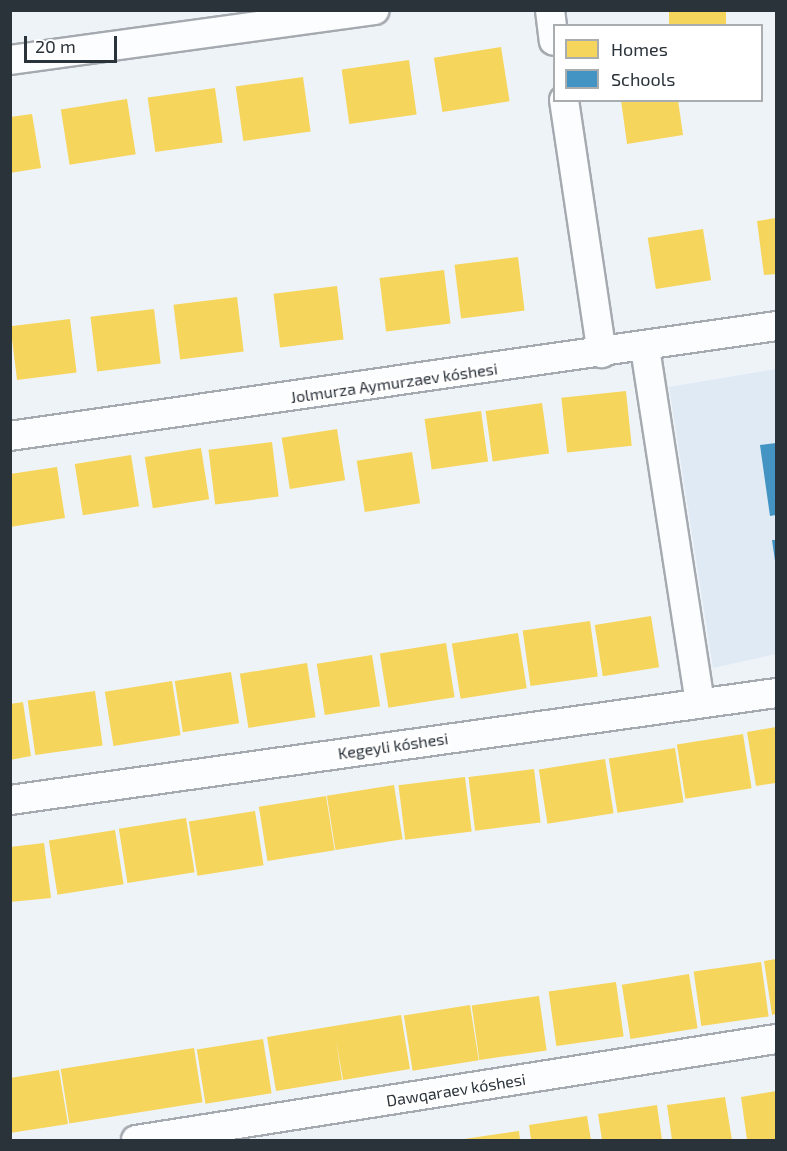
<!DOCTYPE html>
<meta charset="utf-8">
<style>
body{margin:0}
#map{position:relative;width:787px;height:1151px;overflow:hidden;background:#eef3f8;font-family:"Exo 2",sans-serif}
div>[style]{position:absolute}
[style*='--x']{left:calc(var(--x)*1px);top:calc(var(--y)*1px);width:calc(var(--w)*1px);rotate:calc(var(--a)*1deg)}
.built>*{inset:0;background:#dfeaf5}
.homes>*{inset:0;background:#f6d55c;transform-origin:0 0}
.schools>*{inset:0;background:#4393c3}
.roads{filter:drop-shadow(2px 0 #a5aab0) drop-shadow(-2px 0 #a5aab0) drop-shadow(0 2px #a5aab0) drop-shadow(0 -2px #a5aab0)}
.minor>*{height:28px;margin:-14px;padding:0 14px;transform-origin:14px;border-radius:14px;background:#fcfdfe}
span{translate:-50% -50%;white-space:nowrap;text-align:center;line-height:1.15;-webkit-text-stroke:6px #fff;paint-order:stroke}
.street-label{font-size:16px;color:#2a323a}
.frame{position:absolute;inset:0;border:12px solid #2a323a;pointer-events:none}
.legend{position:absolute;left:553px;top:24px;width:210px;height:78px;box-sizing:border-box;background:#fff;border:2px solid #aaadb0;margin:0;padding:8px 10px;list-style:none;font-size:18px;color:#2a323a}
.legend li{display:flex;align-items:center;gap:12px;height:30px}
.legend b{width:30px;border:2px solid #aaadb0}
.scale{position:absolute;left:24px;top:36px;width:93px;height:27px;box-sizing:border-box;border:3px solid #2a323a;border-top:0;padding-left:8px;font-size:18px;line-height:21px;white-space:nowrap;color:#2a323a;-webkit-text-stroke:4px #fff;paint-order:stroke}
</style>
<div id="map">
<div class="built">
<i style="clip-path:polygon(776px 369px,776px 654px,713px 668px,669px 387px)"></i>
</div>
<div class="homes">
<i style="left:669px;top:10px;width:57px;height:16px"></i>
<i style="left:501px;top:47px;width:55px;height:68px;rotate:81deg"></i>
<i style="left:409px;top:60px;width:55px;height:68px;rotate:82deg"></i>
<i style="left:303px;top:77px;width:55px;height:68px;rotate:82deg"></i>
<i style="left:215px;top:88px;width:55px;height:68px;rotate:82deg"></i>
<i style="left:127px;top:99px;width:56px;height:67px;rotate:81deg"></i>
<i style="clip-path:polygon(621px 100px,678px 100px,683px 135px,627px 144px)"></i>
<i style="clip-path:polygon(32px 114px,41px 168px,10px 173px,10px 117px)"></i>
<i style="clip-path:polygon(776px 218px,776px 274px,764px 275px,757px 221px)"></i>
<i style="left:703px;top:229px;width:52px;height:56px;rotate:81deg"></i>
<i style="left:518px;top:257px;width:54px;height:64px;rotate:83deg"></i>
<i style="left:444px;top:270px;width:54px;height:65px;rotate:83deg"></i>
<i style="left:337px;top:286px;width:54px;height:64px;rotate:83deg"></i>
<i style="left:237px;top:297px;width:55px;height:64px;rotate:83deg"></i>
<i style="left:154px;top:309px;width:55px;height:64px;rotate:83deg"></i>
<i style="left:70px;top:319px;width:54px;height:60px;rotate:83deg"></i>
<i style="left:626px;top:391px;width:55px;height:65px;rotate:84deg"></i>
<i style="left:542px;top:403px;width:51px;height:57px;rotate:82deg"></i>
<i style="left:481px;top:411px;width:51px;height:57px;rotate:82deg"></i>
<i style="left:337px;top:429px;width:52px;height:56px;rotate:81deg"></i>
<i style="left:272px;top:442px;width:55px;height:64px;rotate:83deg"></i>
<i style="left:201px;top:448px;width:52px;height:57px;rotate:81deg"></i>
<i style="left:412px;top:452px;width:52px;height:56px;rotate:81deg"></i>
<i style="left:131px;top:455px;width:52px;height:57px;rotate:81deg"></i>
<i style="clip-path:polygon(57px 467px,65px 518px,10px 527px,10px 474px)"></i>
<i style="left:651px;top:616px;width:52px;height:57px;rotate:81deg"></i>
<i style="left:590px;top:621px;width:56px;height:68px;rotate:82deg"></i>
<i style="left:518px;top:633px;width:56px;height:67px;rotate:81deg"></i>
<i style="left:446px;top:643px;width:55px;height:67px;rotate:81deg"></i>
<i style="left:372px;top:655px;width:52px;height:56px;rotate:81deg"></i>
<i style="left:307px;top:663px;width:55px;height:68px;rotate:81deg"></i>
<i style="left:231px;top:672px;width:52px;height:57px;rotate:81deg"></i>
<i style="left:172px;top:681px;width:55px;height:68px;rotate:81deg"></i>
<i style="left:95px;top:691px;width:55px;height:68px;rotate:82deg"></i>
<i style="clip-path:polygon(23px 702px,31px 756px,10px 760px,10px 704px)"></i>
<i style="clip-path:polygon(776px 727px,776px 783px,756px 786px,747px 732px)"></i>
<i style="left:743px;top:734px;width:55px;height:67px;rotate:81deg"></i>
<i style="left:675px;top:748px;width:55px;height:67px;rotate:81deg"></i>
<i style="left:605px;top:759px;width:55px;height:67px;rotate:81deg"></i>
<i style="left:534px;top:769px;width:54px;height:66px;rotate:83deg"></i>
<i style="left:465px;top:777px;width:55px;height:67px;rotate:83deg"></i>
<i style="left:394px;top:785px;width:55px;height:68px;rotate:81deg"></i>
<i style="left:326px;top:796px;width:55px;height:68px;rotate:81deg"></i>
<i style="left:255px;top:811px;width:55px;height:67px;rotate:81deg"></i>
<i style="left:186px;top:818px;width:55px;height:68px;rotate:81deg"></i>
<i style="left:115px;top:830px;width:55px;height:67px;rotate:81deg"></i>
<i style="clip-path:polygon(44px 843px,51px 898px,10px 902px,10px 847px)"></i>
<i style="clip-path:polygon(776px 959px,776px 1014px,772px 1015px,764px 961px)"></i>
<i style="left:761px;top:962px;width:55px;height:68px;rotate:82deg"></i>
<i style="left:689px;top:974px;width:55px;height:68px;rotate:81deg"></i>
<i style="left:616px;top:982px;width:55px;height:68px;rotate:82deg"></i>
<i style="left:539px;top:996px;width:55px;height:68px;rotate:82deg"></i>
<i style="left:470px;top:1005px;width:56px;height:67px;rotate:81deg"></i>
<i style="clip-path:polygon(401px 1015px,410px 1069px,343px 1080px,336px 1040px,342px 1080px,276px 1091px,267px 1037px)"></i>
<i style="left:263px;top:1039px;width:55px;height:67px;rotate:81deg"></i>
<i style="left:194px;top:1048px;width:55px;height:135px;rotate:81deg"></i>
<i style="clip-path:polygon(59px 1070px,68px 1124px,10px 1133px,10px 1078px)"></i>
<i style="clip-path:polygon(776px 1091px,776px 1140px,747px 1140px,741px 1097px)"></i>
<i style="clip-path:polygon(725px 1097px,732px 1140px,672px 1140px,667px 1105px)"></i>
<i style="clip-path:polygon(657px 1105px,662px 1140px,602px 1140px,598px 1114px)"></i>
<i style="clip-path:polygon(587px 1116px,591px 1140px,531px 1140px,529px 1125px)"></i>
<i style="clip-path:polygon(519px 1131px,520px 1140px,464px 1140px,464px 1139px)"></i>
</div>
<div class="schools">
<i style="clip-path:polygon(776px 443px,776px 515px,770px 516px,760px 445px)"></i>
<i style="clip-path:polygon(772px 540px,776px 540px,776px 561px,775px 561px)"></i>
</div>
<div class="roads">
<div class="minor">
<i style="--x:550;--y:10;--w:31;--a:83"></i>
<i style="--x:10;--y:60;--w:368;--a:-7.8"></i>
<i style="--x:564;--y:100;--w:256;--a:81.5"></i>
<i style="--x:645;--y:348;--w:359;--a:81.2"></i>
<i style="--x:10;--y:436;--w:774;--a:-8.17"></i>
<i style="--x:10;--y:800;--w:773;--a:-7.95"></i>
<i style="--x:136;--y:1140;--w:648;--a:-8.97"></i>
</div>
</div>
<div class="street-label">
<span style="left:394px;top:383px;rotate:-8deg">Jolmurza Aymurzaev kóshesi</span>
<span style="left:393px;top:746px;rotate:-8deg">Kegeyli kóshesi</span>
<span style="left:456px;top:1090px;rotate:-9deg">Dawqaraev kóshesi</span>
</div>
<div class="frame"></div>
<ul class="legend">
<li><b style="height:16px;background:#f6d55c"></b>Homes</li>
<li><b style="height:16px;background:#4393c3"></b>Schools</li>
</ul>
<div class="scale">20 m</div>
</div>
